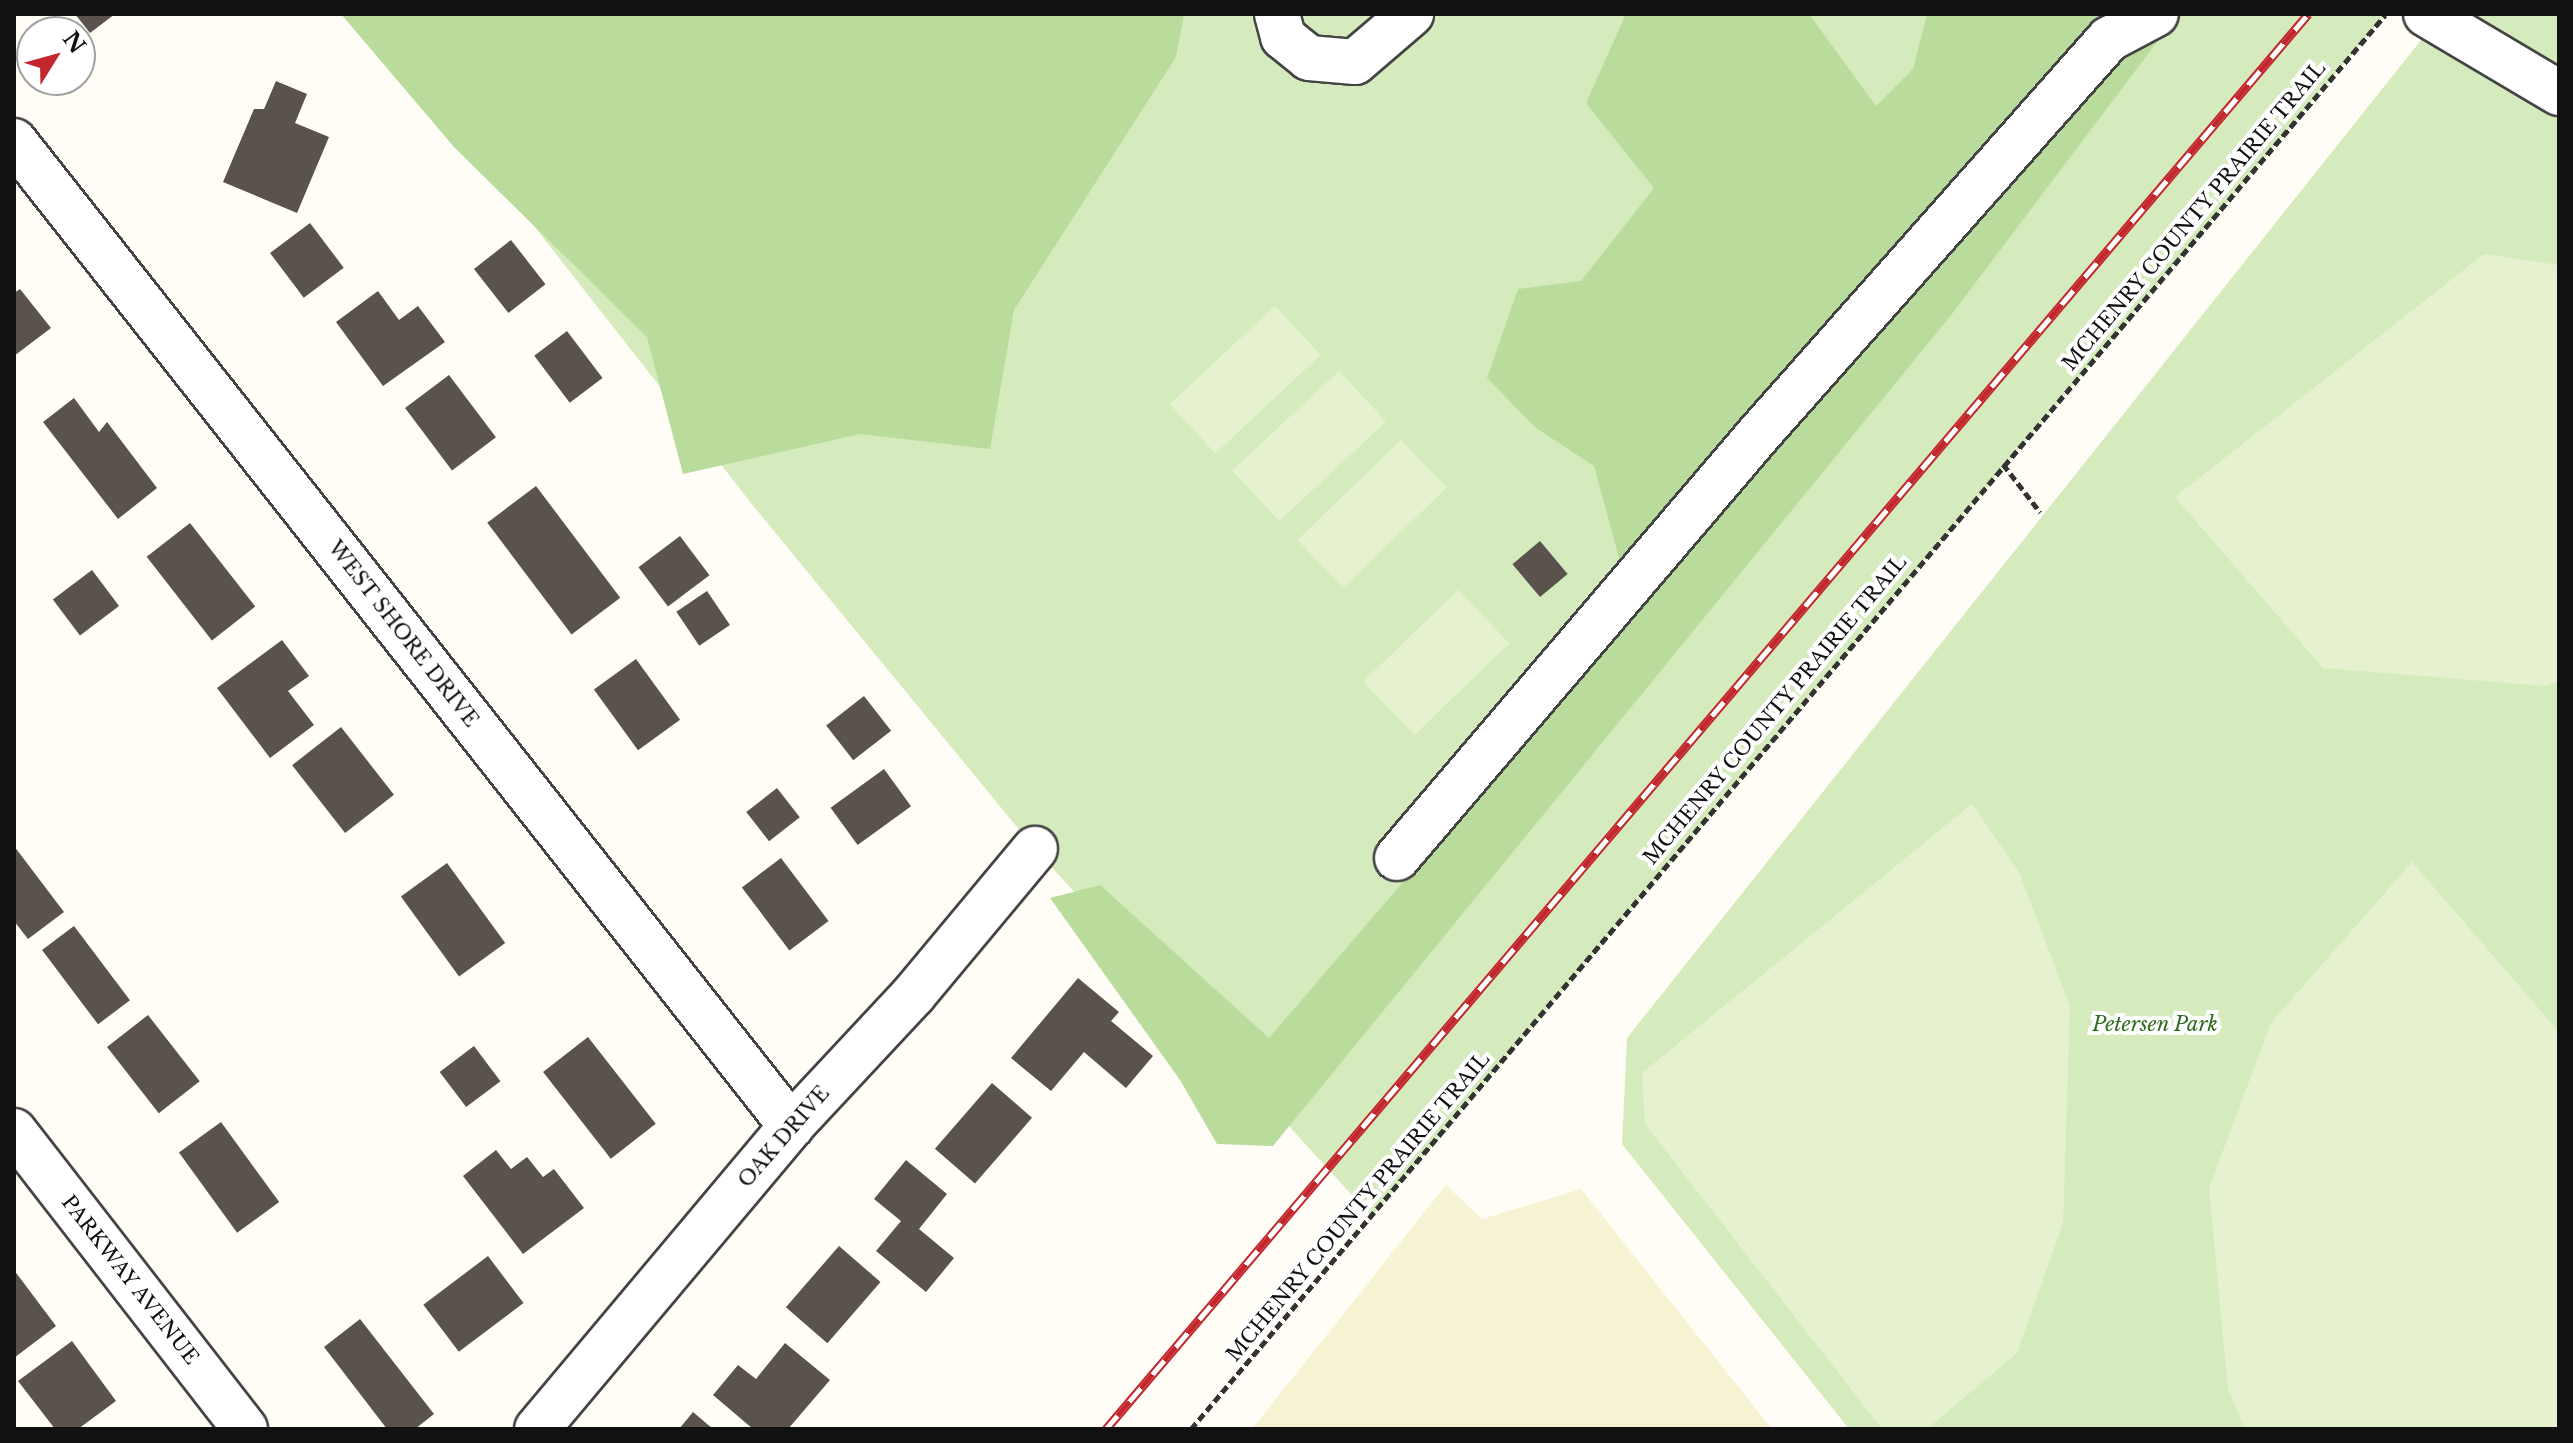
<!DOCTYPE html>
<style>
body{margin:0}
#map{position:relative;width:2573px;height:1443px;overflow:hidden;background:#fffdf5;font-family:"Libre Baskerville",serif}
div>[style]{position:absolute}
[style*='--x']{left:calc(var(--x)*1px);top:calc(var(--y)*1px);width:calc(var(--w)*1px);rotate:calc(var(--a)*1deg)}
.farmland>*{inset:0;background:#f6f3d4}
.green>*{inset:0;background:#d5ebbd}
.forest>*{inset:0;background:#b9dc9c}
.pitch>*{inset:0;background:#e6f2cf;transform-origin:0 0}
.building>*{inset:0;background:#5a524d;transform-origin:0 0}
.path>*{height:5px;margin-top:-2.5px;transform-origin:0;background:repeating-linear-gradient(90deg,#333 0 8px,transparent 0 12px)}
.roads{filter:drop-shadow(2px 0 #444) drop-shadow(-2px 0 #444) drop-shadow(0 2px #444) drop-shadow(0 -2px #444)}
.minor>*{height:44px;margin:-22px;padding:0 22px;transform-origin:22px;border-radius:22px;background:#fff}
.rail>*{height:9px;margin-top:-4.5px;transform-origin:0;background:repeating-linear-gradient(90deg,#fff 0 18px,#c4262e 0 36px);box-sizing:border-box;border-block:2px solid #c4262e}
span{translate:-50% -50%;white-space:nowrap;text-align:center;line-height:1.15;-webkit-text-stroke:8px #fff;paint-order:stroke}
.street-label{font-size:20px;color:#111}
.park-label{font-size:20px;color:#2f6b1f;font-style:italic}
.frame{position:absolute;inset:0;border:16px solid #111;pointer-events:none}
.north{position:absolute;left:16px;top:16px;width:80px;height:80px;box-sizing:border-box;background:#fff;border:2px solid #a0a0a0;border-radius:50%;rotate:53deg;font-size:22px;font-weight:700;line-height:32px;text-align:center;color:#111}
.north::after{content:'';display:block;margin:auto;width:28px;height:36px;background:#c4262e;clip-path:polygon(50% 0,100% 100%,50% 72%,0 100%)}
</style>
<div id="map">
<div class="farmland">
<i style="clip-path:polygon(1446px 1185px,1482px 1219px,1581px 1189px,1772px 1429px,1252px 1429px)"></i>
</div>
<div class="green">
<i style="clip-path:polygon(368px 14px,2386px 14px,1372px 1217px,1035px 849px,751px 503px)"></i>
<i style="clip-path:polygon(2425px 14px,2559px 14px,2559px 1429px,1849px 1429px,1622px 1144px,1627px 1038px,2437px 20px)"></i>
</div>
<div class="forest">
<i style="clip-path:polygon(341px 14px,1184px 14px,1176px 57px,1014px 310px,990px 449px,860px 434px,683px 474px,647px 337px,454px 147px)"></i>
<i style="clip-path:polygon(1626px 14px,1809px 14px,1876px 106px,1913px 69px,1927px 14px,2172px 14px,2160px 38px,1952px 314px,1273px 1146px,1217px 1144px,1180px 1080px,1050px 898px,1100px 885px,1269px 1038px,1634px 613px,1594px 466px,1536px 428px,1487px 378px,1518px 289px,1581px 281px,1654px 188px,1586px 103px)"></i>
</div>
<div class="pitch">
<i style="clip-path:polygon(2484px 254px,2559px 265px,2559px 681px,2545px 686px,2323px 668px,2175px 497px)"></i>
<i style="left:1275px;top:306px;width:67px;height:144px;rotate:47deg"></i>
<i style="left:1339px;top:371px;width:69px;height:146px;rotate:47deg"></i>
<i style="left:1401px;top:440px;width:66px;height:144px;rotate:46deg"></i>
<i style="left:1458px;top:590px;width:74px;height:132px;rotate:46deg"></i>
<i style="clip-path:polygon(1972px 804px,2019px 872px,2070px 1006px,2063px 1223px,2017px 1353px,1927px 1429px,1882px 1429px,1645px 1124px,1642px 1073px)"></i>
<i style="clip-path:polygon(2412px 862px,2559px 1032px,2559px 1429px,2245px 1429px,2228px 1389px,2209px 1188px,2271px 1023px)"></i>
</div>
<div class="building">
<i style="clip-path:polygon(75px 14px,115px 14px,90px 33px)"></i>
<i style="clip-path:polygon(276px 81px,307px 94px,295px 123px,329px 137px,297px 213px,223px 182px,254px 109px,264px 109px)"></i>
<i style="left:310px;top:223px;width:56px;height:50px;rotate:53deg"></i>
<i style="left:511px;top:240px;width:56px;height:47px;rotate:52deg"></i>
<i style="clip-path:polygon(20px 289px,51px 328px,14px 356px,14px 293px)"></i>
<i style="clip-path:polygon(378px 291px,399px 320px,418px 306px,445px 342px,383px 386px,336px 322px)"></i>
<i style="left:567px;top:331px;width:59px;height:41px;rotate:53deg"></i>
<i style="left:449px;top:375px;width:78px;height:55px;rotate:53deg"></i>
<i style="clip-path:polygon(74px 398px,99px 432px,107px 422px,157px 488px,118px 519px,43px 422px)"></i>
<i style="left:536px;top:486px;width:140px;height:61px;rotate:53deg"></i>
<i style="left:190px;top:523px;width:106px;height:55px;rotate:52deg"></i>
<i style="left:680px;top:536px;width:49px;height:52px;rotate:53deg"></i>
<i style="left:1540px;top:541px;width:43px;height:36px;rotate:50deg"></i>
<i style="left:92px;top:570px;width:45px;height:49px;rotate:53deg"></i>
<i style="left:707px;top:591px;width:41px;height:37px;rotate:56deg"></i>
<i style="clip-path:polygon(282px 640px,309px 676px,288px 691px,314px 725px,270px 758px,217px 688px)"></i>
<i style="left:636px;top:659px;width:75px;height:52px;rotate:54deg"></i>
<i style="left:864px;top:696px;width:44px;height:48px;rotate:52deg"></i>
<i style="left:341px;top:727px;width:86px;height:62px;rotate:52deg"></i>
<i style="left:884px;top:769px;width:46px;height:66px;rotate:54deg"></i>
<i style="left:777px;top:788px;width:37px;height:39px;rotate:52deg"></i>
<i style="clip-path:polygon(14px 846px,64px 912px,28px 939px,14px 921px)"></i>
<i style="left:781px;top:858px;width:79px;height:49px;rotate:53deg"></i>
<i style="left:447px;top:863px;width:99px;height:57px;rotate:54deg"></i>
<i style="left:74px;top:926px;width:93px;height:40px;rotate:53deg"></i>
<i style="clip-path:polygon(1078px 978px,1119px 1012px,1111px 1021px,1153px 1056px,1126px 1088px,1084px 1052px,1051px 1091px,1011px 1058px)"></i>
<i style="left:148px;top:1015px;width:84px;height:52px;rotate:52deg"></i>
<i style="left:588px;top:1037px;width:110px;height:57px;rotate:52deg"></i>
<i style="left:474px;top:1046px;width:44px;height:43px;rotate:53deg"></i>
<i style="left:992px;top:1083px;width:53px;height:87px;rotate:41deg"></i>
<i style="left:221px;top:1122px;width:99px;height:52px;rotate:54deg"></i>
<i style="clip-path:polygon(496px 1150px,511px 1169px,527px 1157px,543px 1177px,554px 1169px,584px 1208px,523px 1254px,463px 1176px)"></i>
<i style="clip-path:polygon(906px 1160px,947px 1194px,919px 1229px,954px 1258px,926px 1292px,876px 1251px,901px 1221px,874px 1199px)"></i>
<i style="left:839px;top:1246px;width:55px;height:81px;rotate:41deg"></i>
<i style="left:488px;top:1256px;width:59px;height:81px;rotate:53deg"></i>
<i style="clip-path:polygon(14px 1270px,56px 1326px,14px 1358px)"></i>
<i style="clip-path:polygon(360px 1319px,434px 1414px,415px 1429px,387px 1429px,324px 1347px)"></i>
<i style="clip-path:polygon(72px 1341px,116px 1401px,78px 1429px,55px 1429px,18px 1381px)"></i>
<i style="clip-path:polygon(785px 1343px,830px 1380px,788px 1429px,753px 1429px,713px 1395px,738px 1365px,756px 1379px)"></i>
<i style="clip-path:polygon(693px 1412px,713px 1429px,679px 1429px)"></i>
</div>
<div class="path">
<i style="--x:2003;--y:464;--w:61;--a:52.4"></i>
<i style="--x:1191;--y:1429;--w:1851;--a:-49.82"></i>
</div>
<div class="roads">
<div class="minor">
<i style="--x:1277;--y:14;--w:24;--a:75"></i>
<i style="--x:1283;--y:37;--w:33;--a:39"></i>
<i style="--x:1309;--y:58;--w:46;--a:5"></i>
<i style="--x:1355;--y:62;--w:74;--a:-40.6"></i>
<i style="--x:2426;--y:14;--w:155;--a:30.7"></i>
<i style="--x:14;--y:141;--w:1255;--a:51.73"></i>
<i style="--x:1397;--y:858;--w:556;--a:-49.52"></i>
<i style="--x:1758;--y:435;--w:529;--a:-48.45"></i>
<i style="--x:2109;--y:39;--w:53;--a:-28"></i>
<i style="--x:14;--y:1131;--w:377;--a:52.2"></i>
<i style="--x:537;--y:1429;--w:395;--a:-50"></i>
<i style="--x:791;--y:1126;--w:180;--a:-47"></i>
<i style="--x:914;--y:994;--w:189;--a:-50.2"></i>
</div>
</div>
<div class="rail">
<i style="--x:1106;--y:1429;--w:1857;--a:-49.65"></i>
</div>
<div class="street-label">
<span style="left:2194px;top:216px;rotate:-50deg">MCHENRY COUNTY PRAIRIE TRAIL</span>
<span style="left:403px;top:634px;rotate:52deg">WEST SHORE DRIVE</span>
<span style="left:1775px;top:710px;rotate:-50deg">MCHENRY COUNTY PRAIRIE TRAIL</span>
<span style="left:784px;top:1137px;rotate:-49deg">OAK DRIVE</span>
<span style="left:1358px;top:1207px;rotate:-50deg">MCHENRY COUNTY PRAIRIE TRAIL</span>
<span style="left:130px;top:1280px;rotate:52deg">PARKWAY AVENUE</span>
</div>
<div class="park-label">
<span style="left:2155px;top:1024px">Petersen Park</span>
</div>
<div class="frame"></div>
<div class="north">N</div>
</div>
